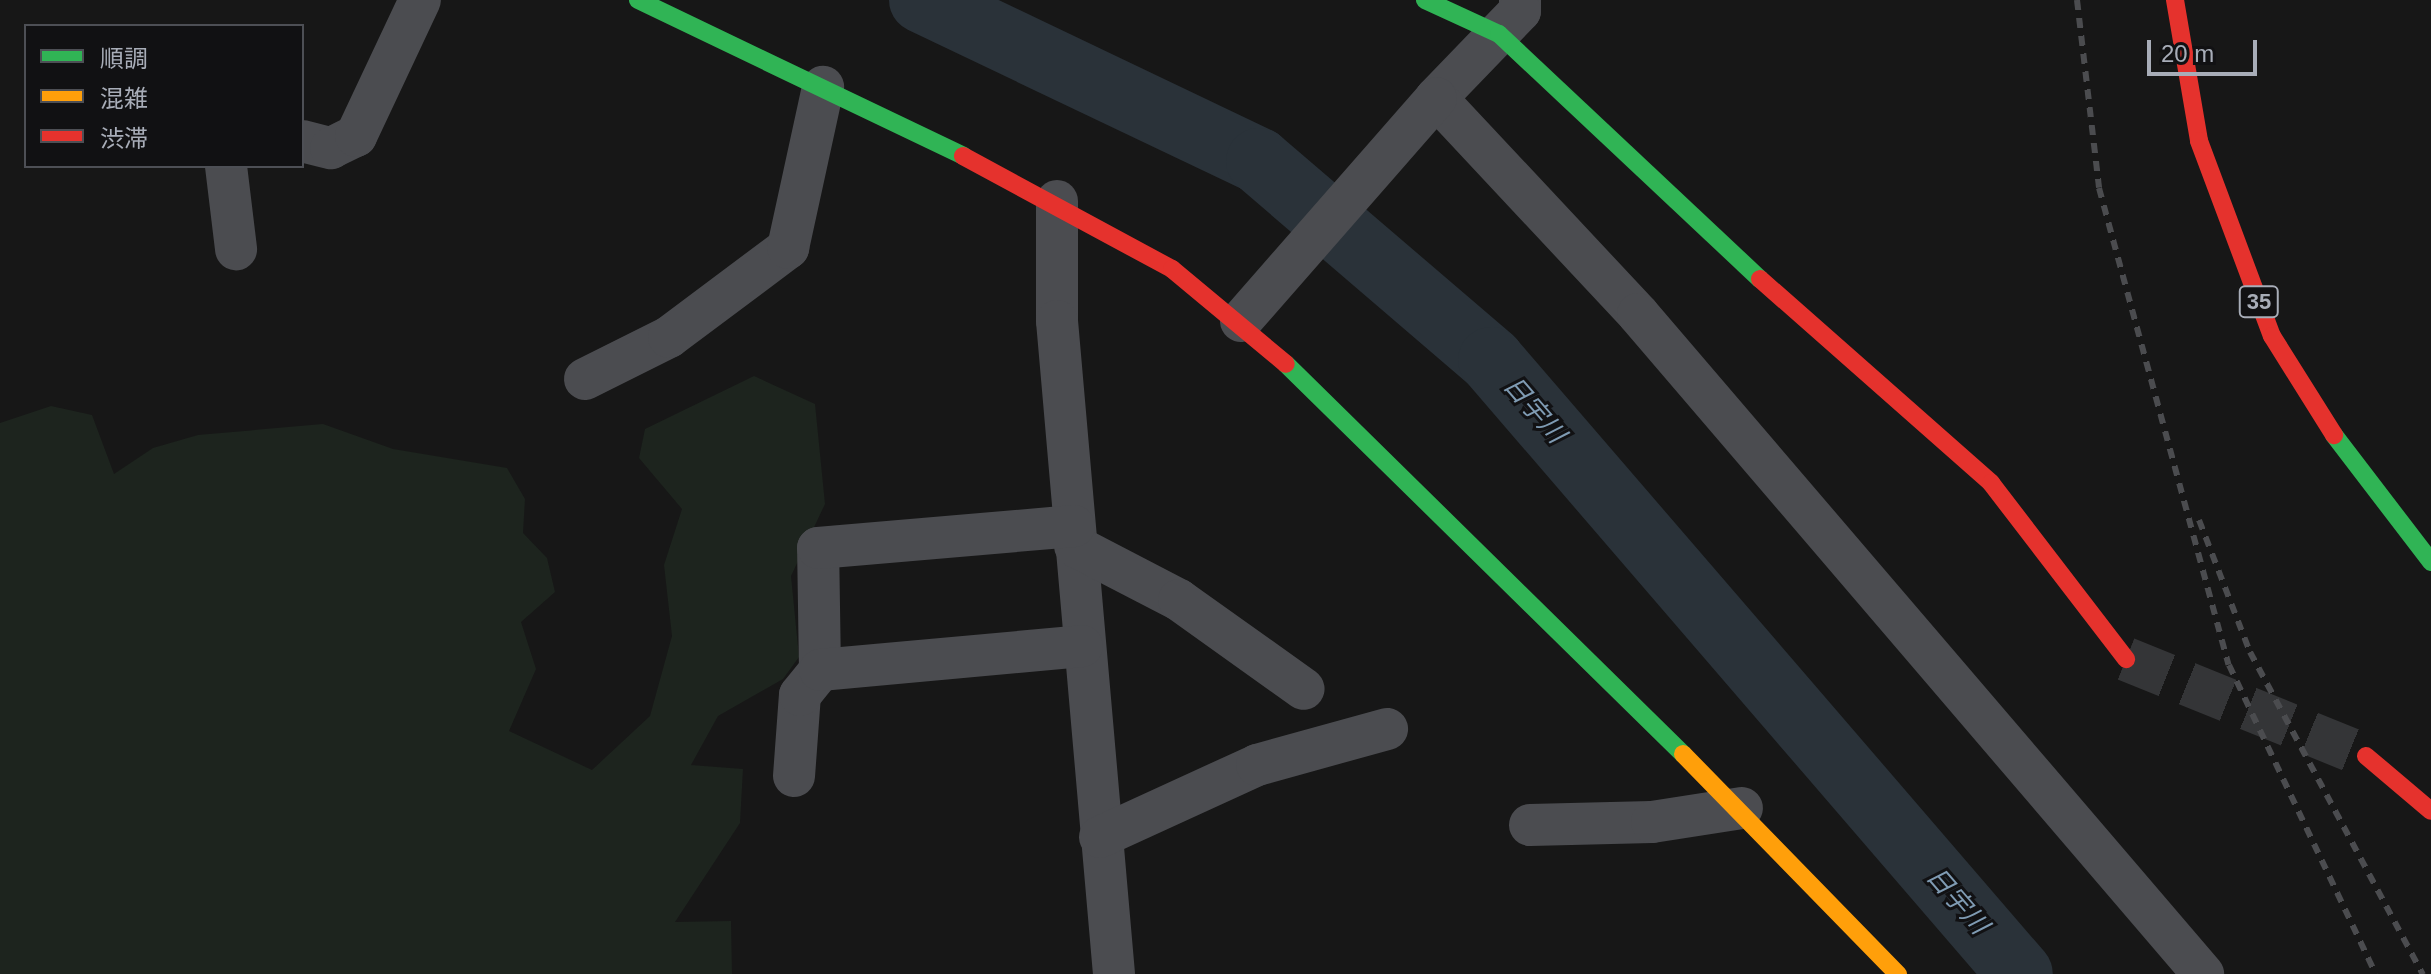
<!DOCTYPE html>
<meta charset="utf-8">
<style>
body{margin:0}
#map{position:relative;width:2431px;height:974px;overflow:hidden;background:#171717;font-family:Helvetica,"Noto Sans JP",sans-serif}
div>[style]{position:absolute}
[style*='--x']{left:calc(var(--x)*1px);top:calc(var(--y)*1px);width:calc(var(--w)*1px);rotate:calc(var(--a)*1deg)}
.green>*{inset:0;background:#1d241e}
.river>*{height:66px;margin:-33px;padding:0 33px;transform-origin:33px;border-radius:33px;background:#2a3239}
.secondary-tunnel>*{height:44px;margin-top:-22px;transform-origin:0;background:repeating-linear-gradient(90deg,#343537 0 44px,transparent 0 66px)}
.street>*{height:42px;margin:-21px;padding:0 21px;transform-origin:21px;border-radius:21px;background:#4b4c50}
.fast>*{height:18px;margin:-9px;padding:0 9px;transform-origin:9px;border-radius:9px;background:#30b455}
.slow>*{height:18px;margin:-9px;padding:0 9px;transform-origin:9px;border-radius:9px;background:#ff9f0a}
.jam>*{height:18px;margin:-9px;padding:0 9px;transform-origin:9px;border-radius:9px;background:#e5322d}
.rail>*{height:6px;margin-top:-3px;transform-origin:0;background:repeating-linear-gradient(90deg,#4b4c4f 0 10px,transparent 0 18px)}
span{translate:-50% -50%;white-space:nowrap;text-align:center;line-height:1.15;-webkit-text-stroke:6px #111113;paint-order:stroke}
.shield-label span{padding:2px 6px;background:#111113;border:2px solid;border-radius:6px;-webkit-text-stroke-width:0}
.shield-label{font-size:22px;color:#a8adb8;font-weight:700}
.water-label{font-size:26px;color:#7f9bb3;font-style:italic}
.legend{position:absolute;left:24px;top:24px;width:280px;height:144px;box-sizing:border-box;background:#111113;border:2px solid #4d4f55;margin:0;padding:10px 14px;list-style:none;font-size:24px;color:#a8adb8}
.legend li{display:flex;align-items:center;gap:16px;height:40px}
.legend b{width:40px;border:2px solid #4d4f55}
.scale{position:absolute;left:2147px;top:40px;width:110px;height:36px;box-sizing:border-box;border:4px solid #a8adb8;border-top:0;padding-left:10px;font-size:24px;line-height:28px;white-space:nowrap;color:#a8adb8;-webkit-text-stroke:6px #111113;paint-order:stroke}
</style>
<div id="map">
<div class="green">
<i style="clip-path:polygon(754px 376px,815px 404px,825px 504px,791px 576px,799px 657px,783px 679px,718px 716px,691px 765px,743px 769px,740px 823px,675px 922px,731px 921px,732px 974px,0 974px,0 423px,51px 406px,92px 415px,114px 474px,153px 448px,198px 435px,323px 424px,393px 449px,507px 468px,525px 499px,523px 533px,547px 558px,555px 592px,521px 622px,536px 669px,509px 731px,592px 770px,650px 716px,672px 636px,664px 565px,682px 509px,639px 458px,645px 429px)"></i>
</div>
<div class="river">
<i style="--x:922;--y:0;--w:373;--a:25.5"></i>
<i style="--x:1259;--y:161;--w:306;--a:40.6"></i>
<i style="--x:1491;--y:360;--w:810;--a:49.25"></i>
</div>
<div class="secondary-tunnel">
<i style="--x:2126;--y:659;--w:259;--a:22"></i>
</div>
<div class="street">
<i style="--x:1520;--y:0;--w:11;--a:90"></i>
<i style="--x:1520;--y:11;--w:121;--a:134"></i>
<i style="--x:1436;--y:98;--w:296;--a:46.9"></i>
<i style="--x:1638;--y:314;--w:869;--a:49.43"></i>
<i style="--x:302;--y:141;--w:30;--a:14"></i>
<i style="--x:331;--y:148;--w:28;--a:-26"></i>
<i style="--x:356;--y:136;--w:150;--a:-64.8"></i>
<i style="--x:226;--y:166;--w:84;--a:83.1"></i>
<i style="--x:1057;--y:201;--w:120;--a:90"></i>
<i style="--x:1057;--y:321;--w:655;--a:85.01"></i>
<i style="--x:1241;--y:321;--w:296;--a:-48.8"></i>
<i style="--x:585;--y:379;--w:94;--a:-26.6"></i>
<i style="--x:669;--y:337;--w:149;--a:-36.8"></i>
<i style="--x:788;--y:248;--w:165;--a:-77.7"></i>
<i style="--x:1075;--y:546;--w:117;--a:27.4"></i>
<i style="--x:1179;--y:600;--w:153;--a:35.5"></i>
<i style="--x:820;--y:670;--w:122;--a:-90.9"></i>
<i style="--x:818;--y:548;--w:257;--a:-4.9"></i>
<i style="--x:794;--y:776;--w:81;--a:-85.8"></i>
<i style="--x:800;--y:695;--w:32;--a:-51"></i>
<i style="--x:820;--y:670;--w:263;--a:-5.2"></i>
<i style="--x:1530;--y:825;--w:122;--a:-1.4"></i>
<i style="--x:1652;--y:822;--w:91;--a:-8.8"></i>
<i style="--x:1100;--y:837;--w:173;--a:-24.6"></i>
<i style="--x:1257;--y:765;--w:135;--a:-15.5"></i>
</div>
<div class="fast">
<i style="--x:638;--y:0;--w:361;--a:25.6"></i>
<i style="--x:1425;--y:0;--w:81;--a:24.7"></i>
<i style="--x:1499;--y:34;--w:358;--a:43.2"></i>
<i style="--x:1286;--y:364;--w:557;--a:44.49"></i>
<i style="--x:2334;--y:435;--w:160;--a:52.6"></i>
</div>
<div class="slow">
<i style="--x:1683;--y:754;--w:308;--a:45.7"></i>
</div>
<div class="jam">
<i style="--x:2175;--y:0;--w:143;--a:80.3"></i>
<i style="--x:2199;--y:141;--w:208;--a:69.5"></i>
<i style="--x:2272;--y:336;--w:117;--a:57.9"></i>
<i style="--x:963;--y:156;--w:238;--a:28.4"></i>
<i style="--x:1172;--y:269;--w:148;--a:39.8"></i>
<i style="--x:1760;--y:279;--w:308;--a:41.4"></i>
<i style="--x:1991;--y:483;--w:222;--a:52.5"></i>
<i style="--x:2366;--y:756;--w:85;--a:40.2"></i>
</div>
<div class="rail">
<i style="--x:2077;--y:0;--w:189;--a:83.3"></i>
<i style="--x:2099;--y:188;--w:494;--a:74.8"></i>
<i style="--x:2229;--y:665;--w:342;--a:64.6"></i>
<i style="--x:2199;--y:520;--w:142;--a:68.9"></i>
<i style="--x:2250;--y:652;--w:366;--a:61.8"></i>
</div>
<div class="shield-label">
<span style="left:2259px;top:302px">35</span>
</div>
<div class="water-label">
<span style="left:1534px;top:410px;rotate:49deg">日宇川</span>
<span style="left:1957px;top:901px;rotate:49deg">日宇川</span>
</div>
<ul class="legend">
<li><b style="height:10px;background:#30b455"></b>順調</li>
<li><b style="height:10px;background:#ff9f0a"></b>混雑</li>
<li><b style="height:10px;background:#e5322d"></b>渋滞</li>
</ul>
<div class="scale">20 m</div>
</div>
